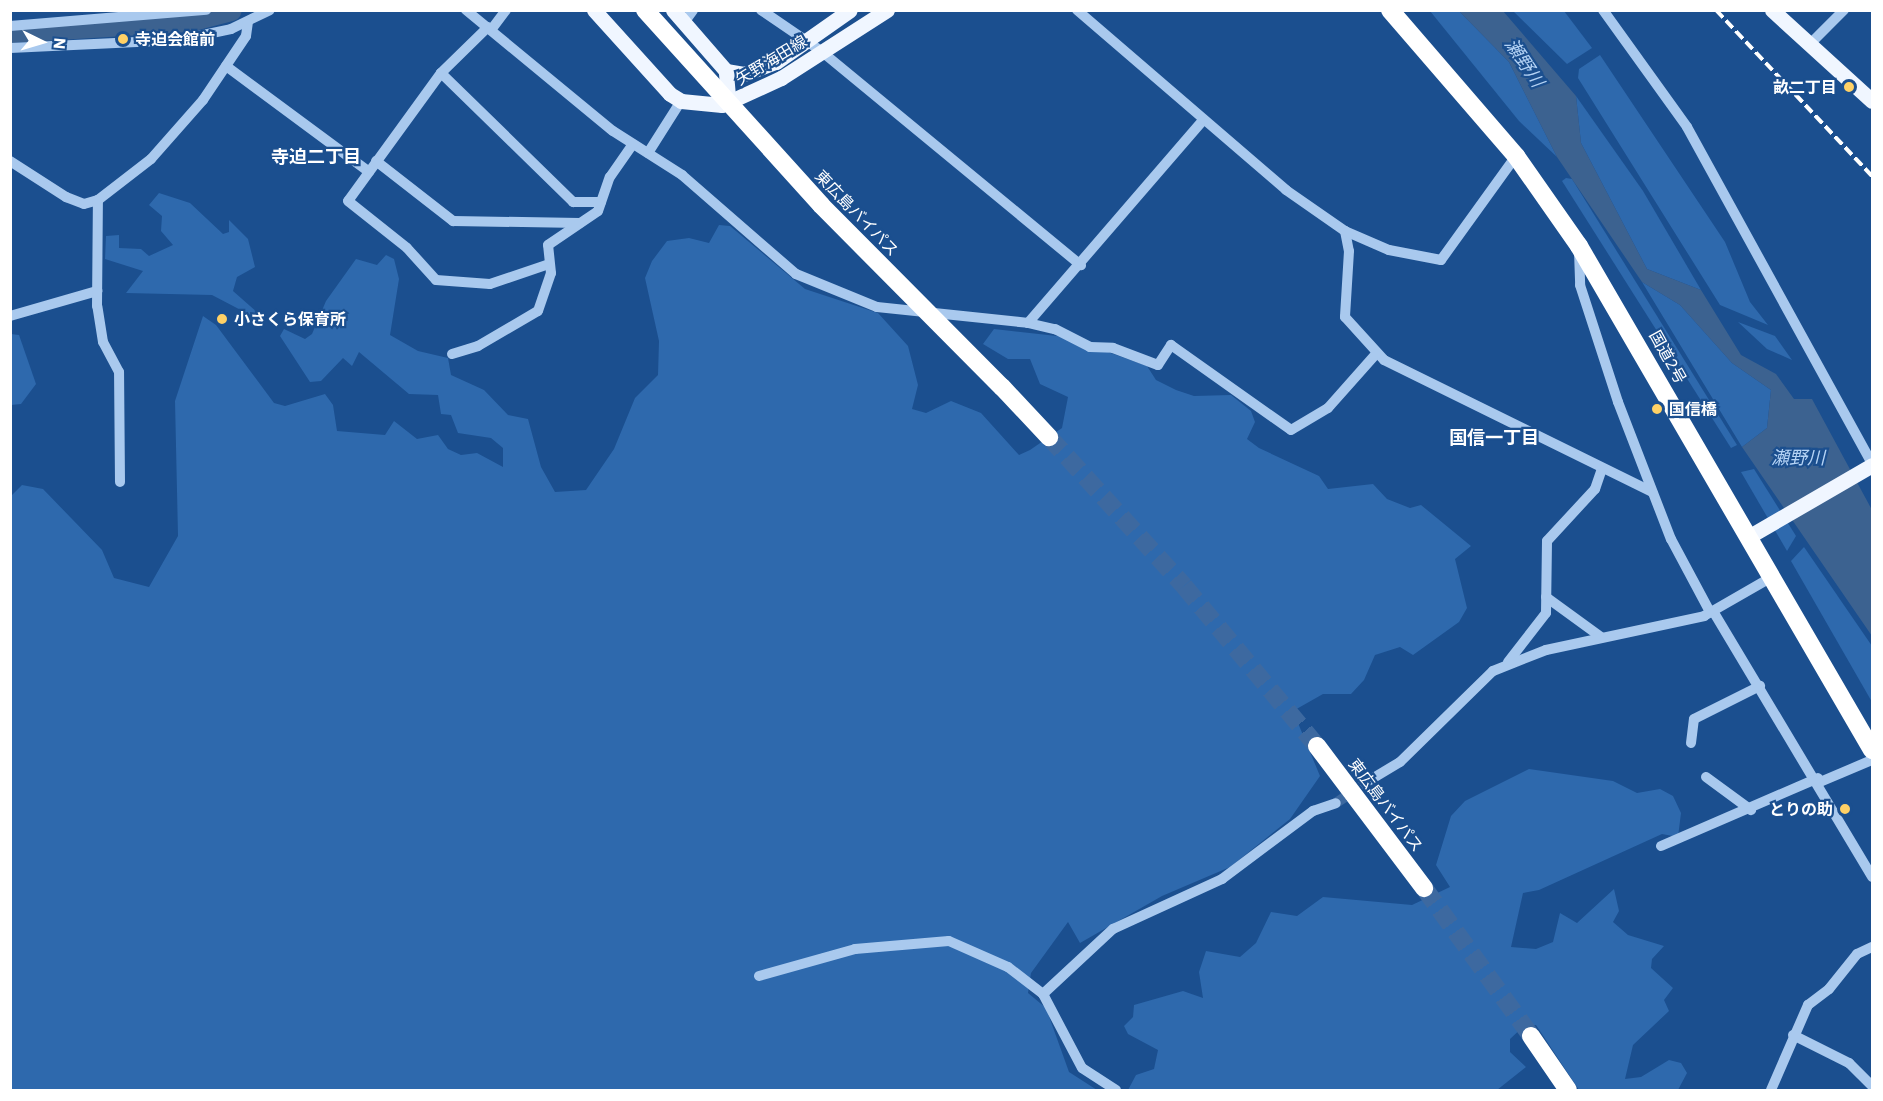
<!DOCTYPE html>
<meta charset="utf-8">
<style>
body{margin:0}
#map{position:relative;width:1883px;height:1101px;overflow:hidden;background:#1b4f8f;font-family:"IBM Plex Sans","Noto Sans JP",sans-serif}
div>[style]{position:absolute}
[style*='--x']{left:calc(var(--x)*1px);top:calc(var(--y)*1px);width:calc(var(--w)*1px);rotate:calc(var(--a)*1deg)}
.green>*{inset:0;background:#2e69ad}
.water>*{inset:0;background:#3c6290}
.river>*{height:21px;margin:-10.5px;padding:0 10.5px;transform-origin:10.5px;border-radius:10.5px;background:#3c6290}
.minor-tunnel>*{height:10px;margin-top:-5px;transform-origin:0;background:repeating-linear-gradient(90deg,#3d69a0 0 10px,transparent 0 15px)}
.highway-tunnel>*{height:18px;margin-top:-9px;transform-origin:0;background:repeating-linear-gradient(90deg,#3d69a0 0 18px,transparent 0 27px)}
.minor>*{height:10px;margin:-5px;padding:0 5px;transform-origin:5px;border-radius:5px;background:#a9c9ee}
.major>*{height:15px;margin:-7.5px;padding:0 7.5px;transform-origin:7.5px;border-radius:7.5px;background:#f0f6ff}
.highway>*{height:18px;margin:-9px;padding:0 9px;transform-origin:9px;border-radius:9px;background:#fff}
.rail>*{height:4px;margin-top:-2px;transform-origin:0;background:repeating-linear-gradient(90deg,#fff 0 10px,transparent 0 14.5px)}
.highway-bridge>*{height:18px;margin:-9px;padding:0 9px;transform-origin:9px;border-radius:9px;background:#fff}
.dots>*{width:16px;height:16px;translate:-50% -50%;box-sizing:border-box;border:3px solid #1b4f8f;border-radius:50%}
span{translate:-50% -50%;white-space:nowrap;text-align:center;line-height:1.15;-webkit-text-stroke:4.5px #1b4f8f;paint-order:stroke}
.poi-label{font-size:16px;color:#fff;font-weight:700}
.left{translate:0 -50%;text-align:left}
.right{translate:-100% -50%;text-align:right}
.street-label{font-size:16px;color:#fff}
.water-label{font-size:18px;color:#b5d3f5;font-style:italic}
.neighbourhood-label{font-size:18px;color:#fff;font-weight:700}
.frame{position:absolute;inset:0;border:12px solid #fff;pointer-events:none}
.north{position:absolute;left:12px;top:12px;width:60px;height:60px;-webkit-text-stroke:4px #1b4f8f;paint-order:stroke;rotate:95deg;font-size:16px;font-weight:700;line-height:24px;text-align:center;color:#fff}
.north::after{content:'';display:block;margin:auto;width:21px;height:27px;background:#fff;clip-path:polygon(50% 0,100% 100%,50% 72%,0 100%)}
</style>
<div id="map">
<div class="green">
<i style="clip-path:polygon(1430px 11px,1459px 11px,1509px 62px,1557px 157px,1519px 121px)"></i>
<i style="clip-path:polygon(1513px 11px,1564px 11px,1592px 48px,1567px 64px)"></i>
<i style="clip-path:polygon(1600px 55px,1725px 242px,1750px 302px,1768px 325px,1720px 305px,1578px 78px,1579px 69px)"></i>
<i style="clip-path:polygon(1576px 96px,1643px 191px,1701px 290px,1647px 269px,1581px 143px)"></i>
<i style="clip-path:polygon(1566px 178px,1572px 179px,1737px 445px,1731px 448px,1562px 181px)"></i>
<i style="clip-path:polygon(159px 193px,190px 203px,223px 234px,229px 232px,229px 220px,248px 239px,255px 267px,237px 277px,233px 291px,258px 313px,256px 318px,212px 295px,126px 293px,143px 271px,105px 259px,106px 236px,119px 235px,119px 248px,141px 249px,149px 256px,173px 245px,161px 231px,162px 216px,149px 205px)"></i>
<i style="clip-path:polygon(719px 225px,730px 226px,805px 289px,878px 313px,908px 346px,918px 385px,912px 409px,926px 413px,951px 401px,981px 413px,1019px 455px,1030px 450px,1062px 428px,1068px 397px,1040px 384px,1030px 359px,1008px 359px,983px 344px,994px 329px,1066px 337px,1147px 366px,1156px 380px,1176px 390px,1194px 396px,1231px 395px,1251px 411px,1255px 422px,1247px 439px,1259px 448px,1319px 476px,1328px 489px,1373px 484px,1387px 499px,1410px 508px,1421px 505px,1471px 546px,1455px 559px,1467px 608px,1459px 622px,1413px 655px,1400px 647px,1375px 655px,1364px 680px,1351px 694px,1323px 694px,1293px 711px,1320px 776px,1290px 819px,1230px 867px,1162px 896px,1080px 943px,1068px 922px,1031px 973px,1028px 993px,1046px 1008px,1069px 1072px,1097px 1090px,11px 1090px,11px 496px,22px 485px,43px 489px,102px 550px,114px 578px,149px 587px,178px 536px,175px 401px,203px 316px,216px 325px,274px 403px,285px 406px,325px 394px,333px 405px,337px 431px,385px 435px,394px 421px,417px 439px,438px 435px,448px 449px,461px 455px,477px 453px,503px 467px,503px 448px,491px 438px,458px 433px,451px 415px,441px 414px,438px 395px,409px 394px,359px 352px,352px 366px,343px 358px,321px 381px,310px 382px,280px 336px,284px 329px,305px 339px,312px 334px,326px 301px,356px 259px,377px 265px,386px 255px,394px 259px,399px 279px,390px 335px,418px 351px,448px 358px,451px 375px,484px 390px,508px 415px,528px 419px,541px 467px,555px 492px,586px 490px,614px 449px,635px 398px,658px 375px,659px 341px,645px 278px,652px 261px,667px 241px,689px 238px,709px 243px)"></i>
<i style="clip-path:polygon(1642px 282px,1680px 305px,1732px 363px,1771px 390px,1767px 428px,1742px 447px)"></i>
<i style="clip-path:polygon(1738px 322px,1775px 336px,1792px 360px,1767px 349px)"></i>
<i style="clip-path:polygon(11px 334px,19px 335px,36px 384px,21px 404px,11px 405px)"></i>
<i style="clip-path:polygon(1754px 469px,1796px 536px,1787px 551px,1741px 472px)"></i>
<i style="clip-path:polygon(1804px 547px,1872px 646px,1872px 702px,1791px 561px)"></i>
<i style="clip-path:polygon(1529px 769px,1613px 781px,1637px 793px,1660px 789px,1673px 796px,1681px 813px,1678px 837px,1662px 834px,1539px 890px,1523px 893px,1511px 947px,1536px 949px,1553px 942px,1560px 913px,1577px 923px,1614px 889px,1619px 911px,1613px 922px,1628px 935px,1664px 946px,1652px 959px,1651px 968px,1673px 988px,1664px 1000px,1669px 1011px,1633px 1045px,1625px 1079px,1641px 1077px,1669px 1060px,1681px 1063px,1687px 1073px,1678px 1090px,1579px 1090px,1536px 1025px,1525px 1025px,1510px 1039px,1510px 1052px,1526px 1067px,1497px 1090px,1128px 1090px,1136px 1075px,1154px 1069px,1158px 1050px,1128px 1034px,1124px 1026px,1133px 1017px,1134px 1005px,1183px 991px,1203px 998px,1199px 972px,1206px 951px,1240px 957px,1256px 943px,1271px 912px,1297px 916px,1323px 897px,1412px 905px,1450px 887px,1436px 865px,1451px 816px,1465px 801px)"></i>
</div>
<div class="water">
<i style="clip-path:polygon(1459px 11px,1503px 11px,1576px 96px,1581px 143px,1647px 269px,1701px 290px,1741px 355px,1776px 374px,1794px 399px,1812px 399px,1872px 510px,1872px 636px,1742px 447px,1767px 428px,1771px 390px,1732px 363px,1680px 305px,1642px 282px,1557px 157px,1509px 62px)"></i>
</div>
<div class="river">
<i style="--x:10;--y:32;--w:179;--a:-3.5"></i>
<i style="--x:189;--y:21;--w:43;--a:-14.7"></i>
</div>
<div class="minor-tunnel">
<i style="--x:1336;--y:803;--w:41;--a:-34.1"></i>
</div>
<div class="highway-tunnel">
<i style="--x:1049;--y:437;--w:201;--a:47.8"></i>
<i style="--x:1184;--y:586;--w:208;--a:50.3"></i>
<i style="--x:1424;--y:888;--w:183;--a:54.1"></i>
</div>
<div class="minor">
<i style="--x:466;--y:10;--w:190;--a:39.5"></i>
<i style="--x:613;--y:131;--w:82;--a:32.5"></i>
<i style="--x:682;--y:175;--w:151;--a:41"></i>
<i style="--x:796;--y:274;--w:87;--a:22.2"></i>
<i style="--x:877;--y:307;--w:152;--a:6"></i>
<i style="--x:1028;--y:323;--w:268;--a:-49.2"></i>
<i style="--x:761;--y:10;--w:73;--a:34.3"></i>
<i style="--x:821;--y:51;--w:337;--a:39.5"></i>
<i style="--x:1077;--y:10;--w:276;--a:40.7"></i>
<i style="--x:1286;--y:190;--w:72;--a:34.8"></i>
<i style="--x:1345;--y:231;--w:20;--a:79"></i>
<i style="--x:1349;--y:251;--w:66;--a:93.5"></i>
<i style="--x:1345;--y:317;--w:58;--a:47.8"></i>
<i style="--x:1384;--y:360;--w:299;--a:26.2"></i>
<i style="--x:1603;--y:10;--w:144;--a:54.3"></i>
<i style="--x:1687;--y:127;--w:384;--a:61.2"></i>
<i style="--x:683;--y:24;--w:17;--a:-54"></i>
<i style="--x:10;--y:26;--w:197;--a:-4.7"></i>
<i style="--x:488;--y:27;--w:66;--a:135.6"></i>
<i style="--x:441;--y:73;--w:158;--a:126"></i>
<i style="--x:348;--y:201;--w:75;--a:38.5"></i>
<i style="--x:407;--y:248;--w:43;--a:47.8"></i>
<i style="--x:436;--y:280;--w:54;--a:4.2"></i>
<i style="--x:490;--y:284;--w:62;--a:-18.7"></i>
<i style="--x:491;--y:30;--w:25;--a:-53"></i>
<i style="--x:1810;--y:44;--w:48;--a:-45"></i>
<i style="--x:10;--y:48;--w:169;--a:-2.7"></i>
<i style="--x:179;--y:40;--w:53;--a:-11.9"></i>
<i style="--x:231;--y:29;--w:43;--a:-26"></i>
<i style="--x:226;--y:66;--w:178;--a:36.5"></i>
<i style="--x:441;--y:73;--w:185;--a:44.3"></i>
<i style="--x:573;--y:202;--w:28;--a:0"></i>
<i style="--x:648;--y:153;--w:62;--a:-57.6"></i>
<i style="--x:10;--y:161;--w:67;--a:32.7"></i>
<i style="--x:66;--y:197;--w:19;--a:21"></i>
<i style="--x:84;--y:204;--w:15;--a:-16"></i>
<i style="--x:376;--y:161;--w:98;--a:37.9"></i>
<i style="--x:453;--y:221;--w:127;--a:0.9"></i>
<i style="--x:1345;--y:231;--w:48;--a:23.4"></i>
<i style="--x:1389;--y:250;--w:53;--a:10.9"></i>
<i style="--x:1441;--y:260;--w:128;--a:-54.2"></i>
<i style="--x:1579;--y:251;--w:34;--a:88"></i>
<i style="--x:1580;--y:285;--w:123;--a:72"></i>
<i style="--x:1618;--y:402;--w:147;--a:68.9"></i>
<i style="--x:1671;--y:539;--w:83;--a:61.9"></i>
<i style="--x:10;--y:316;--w:91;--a:-16"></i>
<i style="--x:1028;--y:323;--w:28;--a:13"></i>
<i style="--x:1055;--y:329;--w:39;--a:27"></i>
<i style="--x:1090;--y:347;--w:23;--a:2"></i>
<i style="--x:1113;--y:348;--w:48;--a:20.7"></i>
<i style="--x:1158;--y:365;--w:24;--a:-57"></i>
<i style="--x:1171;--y:345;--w:147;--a:35.3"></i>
<i style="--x:1291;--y:430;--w:43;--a:-30.7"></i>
<i style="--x:1328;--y:408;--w:72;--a:-48.4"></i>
<i style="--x:452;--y:354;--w:27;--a:-17"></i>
<i style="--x:478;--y:346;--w:69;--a:-30.3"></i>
<i style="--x:538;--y:311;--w:40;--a:-71.1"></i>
<i style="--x:551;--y:273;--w:28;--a:-96"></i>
<i style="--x:548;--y:245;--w:60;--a:-34.2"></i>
<i style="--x:598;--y:211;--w:36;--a:-71"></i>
<i style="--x:610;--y:177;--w:40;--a:-55.1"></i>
<i style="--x:120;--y:482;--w:110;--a:-90.5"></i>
<i style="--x:119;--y:372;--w:34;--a:-118"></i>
<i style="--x:103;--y:342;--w:36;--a:-99"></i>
<i style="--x:97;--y:306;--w:106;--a:-89.5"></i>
<i style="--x:98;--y:200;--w:67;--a:-37.7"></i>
<i style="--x:151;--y:159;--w:79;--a:-48.6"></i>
<i style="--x:203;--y:100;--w:77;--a:-56.1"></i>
<i style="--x:246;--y:36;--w:14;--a:-82"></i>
<i style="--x:1546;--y:597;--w:68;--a:36"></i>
<i style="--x:1713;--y:611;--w:310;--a:59.1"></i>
<i style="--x:1508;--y:662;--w:62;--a:-52.2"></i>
<i style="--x:1546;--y:613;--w:72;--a:-89.2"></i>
<i style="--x:1547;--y:541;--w:71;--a:-47.3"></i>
<i style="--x:1595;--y:489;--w:21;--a:-71"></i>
<i style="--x:1691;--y:743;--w:24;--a:-83"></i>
<i style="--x:1694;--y:719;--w:74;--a:-26.6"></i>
<i style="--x:1706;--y:777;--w:56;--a:36.3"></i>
<i style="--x:1370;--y:780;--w:35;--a:-31"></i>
<i style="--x:1400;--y:762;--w:130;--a:-44.4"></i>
<i style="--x:1493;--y:671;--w:57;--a:-21.6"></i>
<i style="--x:1546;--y:650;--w:162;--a:-12.1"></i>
<i style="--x:1704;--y:616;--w:76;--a:-29.9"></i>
<i style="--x:1820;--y:782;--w:56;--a:-22.9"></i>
<i style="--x:1661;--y:846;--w:171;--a:-23.4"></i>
<i style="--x:759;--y:976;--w:100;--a:-15.7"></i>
<i style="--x:855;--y:949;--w:94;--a:-4.9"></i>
<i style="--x:949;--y:941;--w:64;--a:23.8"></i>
<i style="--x:1008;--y:967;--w:44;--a:37.6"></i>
<i style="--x:1793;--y:1035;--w:63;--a:26.6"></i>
<i style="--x:1849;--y:1063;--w:33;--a:45"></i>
<i style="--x:1116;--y:1090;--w:40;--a:-147.1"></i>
<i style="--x:1082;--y:1068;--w:84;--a:-117.8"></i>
<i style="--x:1043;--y:994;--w:96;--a:-42.9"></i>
<i style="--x:1113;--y:929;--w:120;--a:-24.6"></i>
<i style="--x:1222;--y:879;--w:114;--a:-36.8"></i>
<i style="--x:1313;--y:811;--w:24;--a:-19"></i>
<i style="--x:1771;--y:1090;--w:93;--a:-66.5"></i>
<i style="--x:1808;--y:1005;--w:26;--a:-37"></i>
<i style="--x:1829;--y:989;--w:45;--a:-51.3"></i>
<i style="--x:1857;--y:954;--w:17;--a:-25"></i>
</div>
<div class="major">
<i style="--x:594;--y:10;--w:113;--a:47.9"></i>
<i style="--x:670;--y:94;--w:13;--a:32"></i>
<i style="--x:681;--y:101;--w:41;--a:5.6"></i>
<i style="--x:722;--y:105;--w:65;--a:-24.6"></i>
<i style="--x:781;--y:78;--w:126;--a:-32.7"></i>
<i style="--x:673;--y:10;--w:81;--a:49"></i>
<i style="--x:726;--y:71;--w:18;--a:9"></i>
<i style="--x:744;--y:74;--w:34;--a:-21"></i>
<i style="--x:776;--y:62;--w:90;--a:-35.1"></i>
<i style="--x:1772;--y:10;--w:135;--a:42.3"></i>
<i style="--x:717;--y:104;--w:14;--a:-36"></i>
<i style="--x:728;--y:96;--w:25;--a:-95"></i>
<i style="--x:1748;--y:537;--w:143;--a:-30.1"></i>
</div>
<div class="highway">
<i style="--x:1390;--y:10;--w:193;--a:49.2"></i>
<i style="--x:1516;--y:156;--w:110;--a:55"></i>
<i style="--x:1579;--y:246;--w:583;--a:59.83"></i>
<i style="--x:1002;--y:387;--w:69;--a:46.8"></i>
<i style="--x:1317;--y:746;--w:178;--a:53"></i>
<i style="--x:1531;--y:1036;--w:65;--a:55.6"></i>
</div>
<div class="rail">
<i style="--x:1716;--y:10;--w:228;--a:46.8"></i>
</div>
<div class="highway-bridge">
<i style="--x:645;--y:10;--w:263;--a:47.9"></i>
<i style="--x:821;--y:205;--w:257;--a:45.2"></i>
</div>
<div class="dots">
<i style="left:123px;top:39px;background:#ffd166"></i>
<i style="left:1849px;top:87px;background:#ffd166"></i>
<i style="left:222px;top:319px;background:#ffd166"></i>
<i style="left:1657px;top:409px;background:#ffd166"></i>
<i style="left:1845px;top:809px;background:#ffd166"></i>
</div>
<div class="poi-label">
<span class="left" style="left:135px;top:39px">寺迫会館前</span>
<span class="right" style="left:1837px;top:87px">畝二丁目</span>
<span class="left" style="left:234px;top:319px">小さくら保育所</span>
<span class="left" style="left:1669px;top:409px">国信橋</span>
<span class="right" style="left:1833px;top:809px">とりの助</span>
</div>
<div class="street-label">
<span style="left:771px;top:60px;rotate:-31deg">矢野海田線</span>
<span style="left:857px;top:213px;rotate:46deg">東広島バイパス</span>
<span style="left:1668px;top:357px;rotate:61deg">国道2号</span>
<span style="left:1386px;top:805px;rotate:53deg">東広島バイパス</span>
</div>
<div class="water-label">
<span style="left:1524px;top:63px;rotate:56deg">瀬野川</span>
<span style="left:1798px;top:458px">瀬野川</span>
</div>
<div class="neighbourhood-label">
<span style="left:316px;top:157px">寺迫二丁目</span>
<span style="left:1494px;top:438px">国信一丁目</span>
</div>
<div class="frame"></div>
<div class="north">N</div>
</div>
